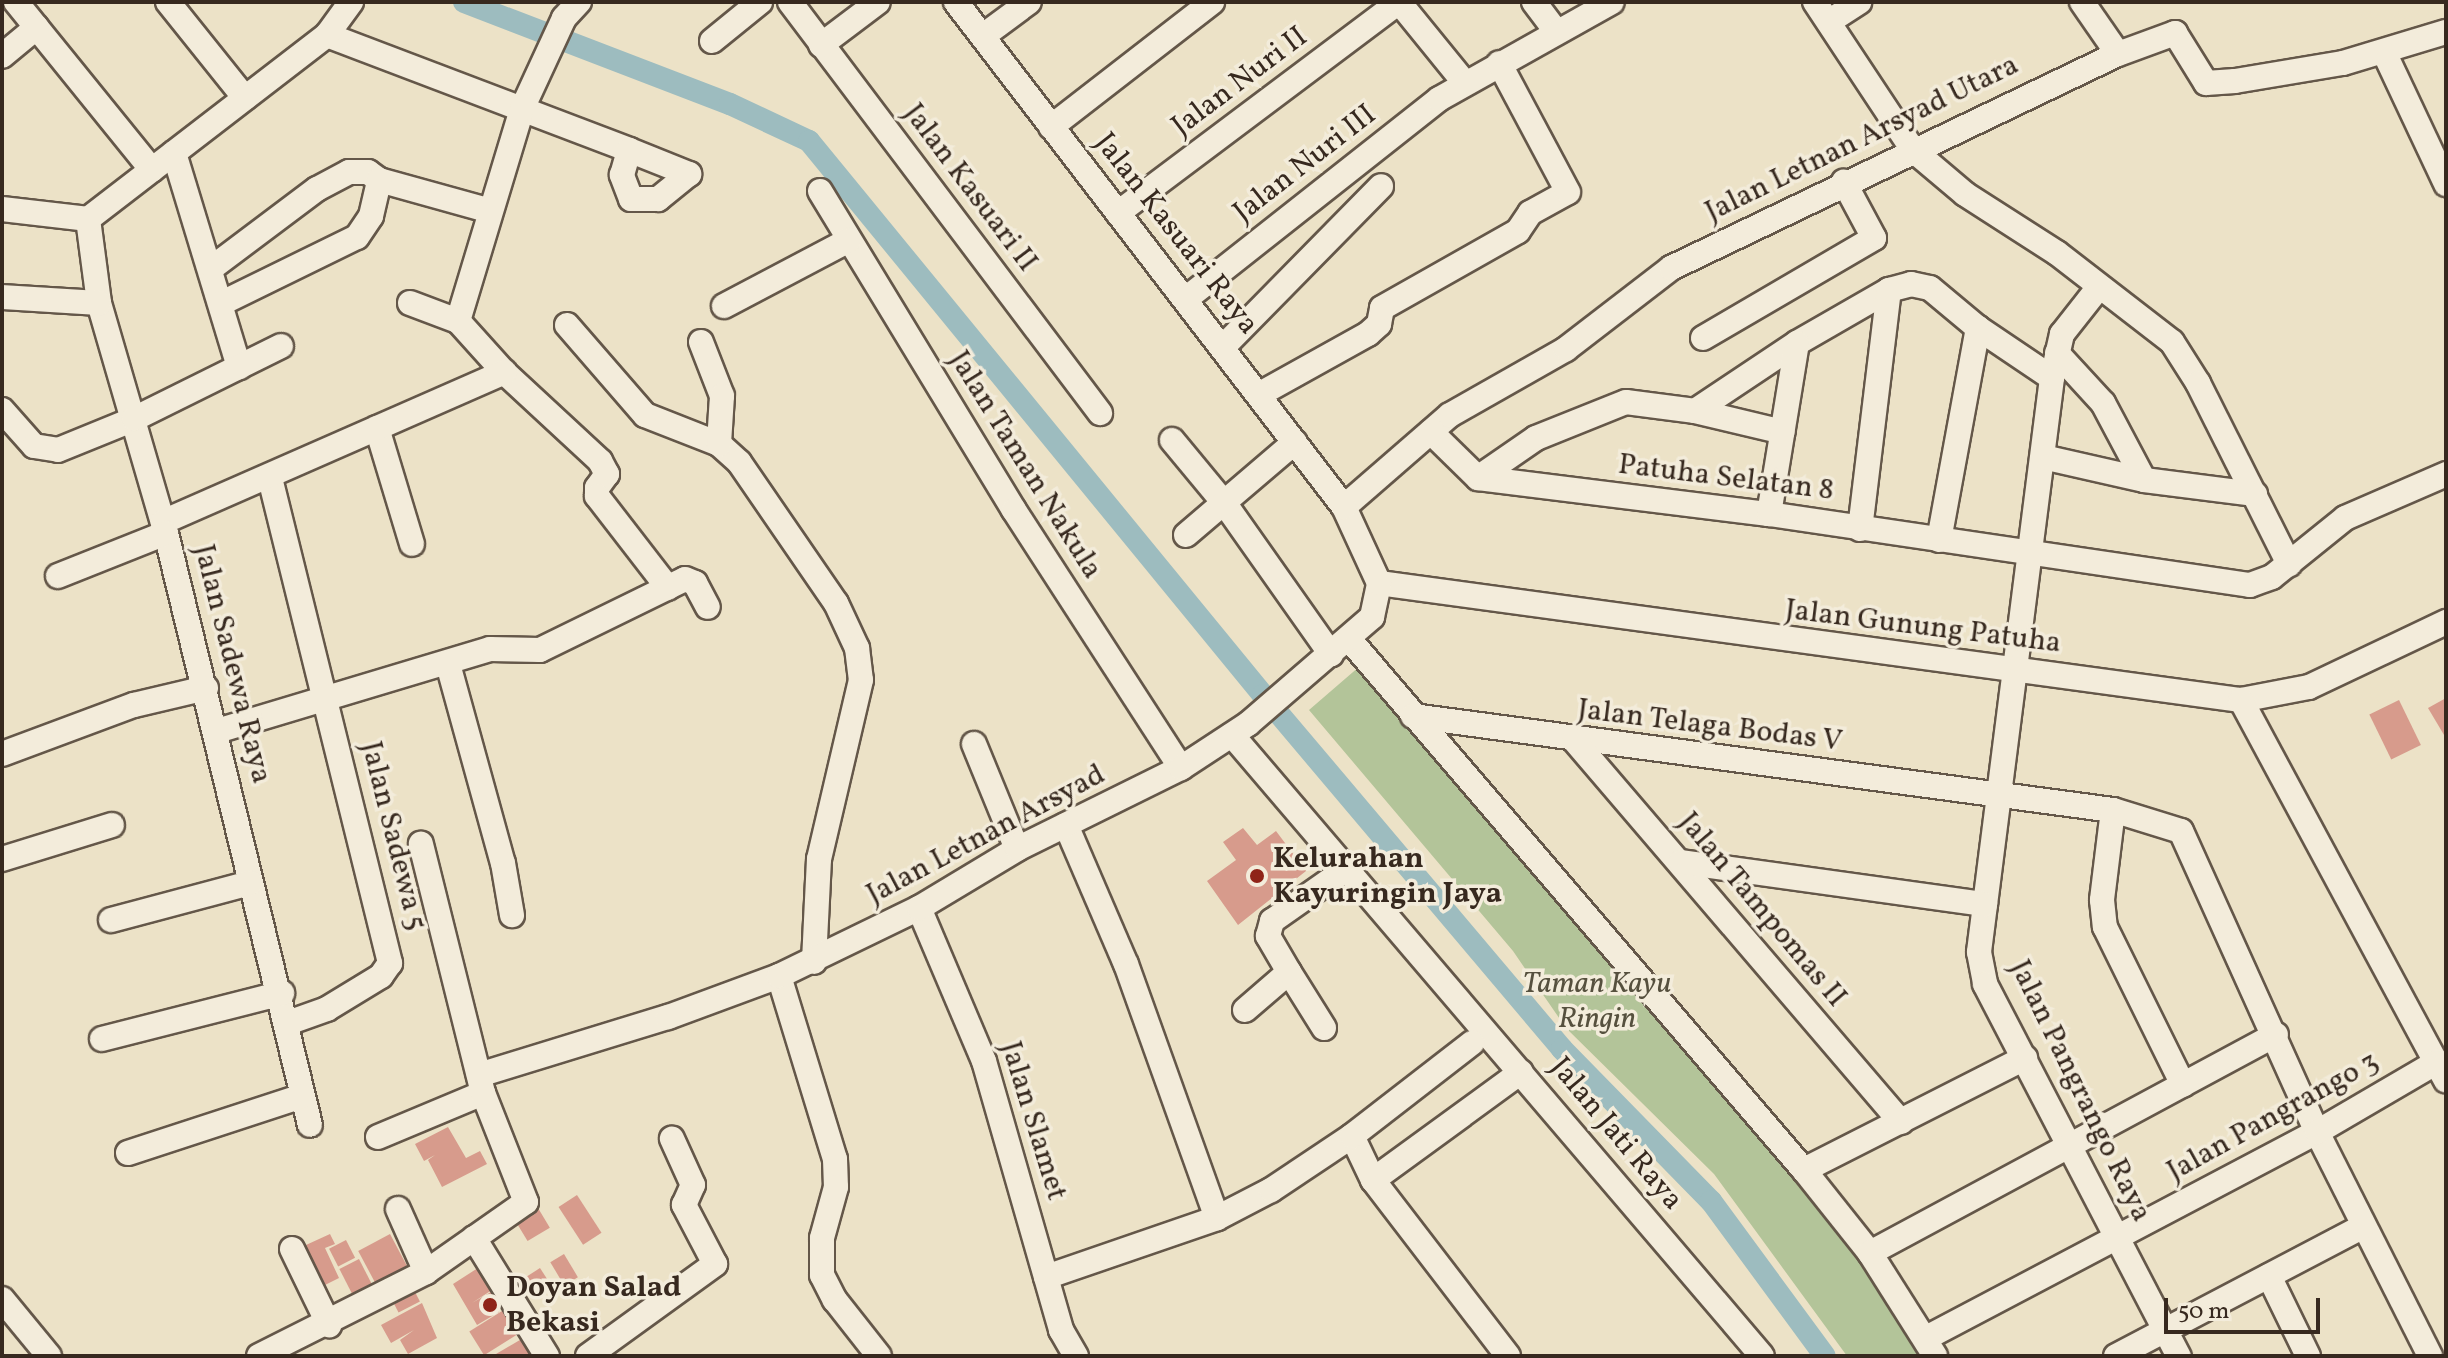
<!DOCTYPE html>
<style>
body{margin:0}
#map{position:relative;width:2448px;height:1358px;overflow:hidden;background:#ece2c7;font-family:Vollkorn,serif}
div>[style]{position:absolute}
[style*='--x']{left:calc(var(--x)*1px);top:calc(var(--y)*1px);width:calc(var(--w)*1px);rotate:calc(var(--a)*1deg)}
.green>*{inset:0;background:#b3c499}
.canal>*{height:22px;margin:-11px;padding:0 11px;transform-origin:11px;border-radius:11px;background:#9dbcbf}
.building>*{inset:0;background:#d79b8c;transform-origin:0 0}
.roads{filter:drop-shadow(2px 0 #645749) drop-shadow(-2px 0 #645749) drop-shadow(0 2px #645749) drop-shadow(0 -2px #645749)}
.minor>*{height:24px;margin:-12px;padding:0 12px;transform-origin:12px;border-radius:12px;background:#f3ecdb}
.dots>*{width:22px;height:22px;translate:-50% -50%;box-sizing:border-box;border:4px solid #f3ecdb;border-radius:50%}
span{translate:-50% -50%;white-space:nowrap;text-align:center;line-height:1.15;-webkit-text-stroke:7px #f3ecdb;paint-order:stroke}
.street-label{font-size:30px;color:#37291f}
.poi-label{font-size:30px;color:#37291f;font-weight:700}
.left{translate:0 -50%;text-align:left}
.park-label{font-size:30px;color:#56503e;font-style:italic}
.frame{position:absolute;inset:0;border:4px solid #37291f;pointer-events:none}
.scale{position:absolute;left:2164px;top:1298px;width:156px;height:36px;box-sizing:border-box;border:4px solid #37291f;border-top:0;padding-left:10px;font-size:24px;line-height:28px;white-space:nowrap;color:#37291f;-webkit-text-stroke:6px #f3ecdb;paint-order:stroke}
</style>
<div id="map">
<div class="green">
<i style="clip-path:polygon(1360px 666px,1809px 1183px,1932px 1356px,1847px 1356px,1714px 1174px,1566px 1028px,1513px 951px,1309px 710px)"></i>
</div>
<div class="canal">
<i style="--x:464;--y:2;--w:285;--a:21"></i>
<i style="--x:730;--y:104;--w:87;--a:25.1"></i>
<i style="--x:809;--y:141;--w:716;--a:50.67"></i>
<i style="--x:1263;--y:695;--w:463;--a:49.8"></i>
<i style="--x:1562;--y:1049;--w:213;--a:45.6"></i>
<i style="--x:1711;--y:1201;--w:192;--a:53.7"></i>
</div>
<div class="building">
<i style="clip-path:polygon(2446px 698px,2446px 734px,2444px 735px,2428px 708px)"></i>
<i style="left:2399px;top:700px;width:50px;height:33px;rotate:64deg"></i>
<i style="clip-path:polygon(1243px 828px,1257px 845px,1276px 831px,1306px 871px,1238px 925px,1207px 881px,1236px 860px,1223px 842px)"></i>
<i style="clip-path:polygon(448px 1127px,466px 1158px,480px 1151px,487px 1164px,442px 1187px,428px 1160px,435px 1155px,424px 1161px,415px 1144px)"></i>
<i style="left:577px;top:1195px;width:45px;height:22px;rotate:57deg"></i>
<i style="left:538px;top:1208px;width:23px;height:26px;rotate:59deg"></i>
<i style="clip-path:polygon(330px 1234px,335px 1244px,325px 1248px,339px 1278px,323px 1286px,295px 1250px)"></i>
<i style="left:390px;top:1234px;width:40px;height:36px;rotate:62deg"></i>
<i style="left:346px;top:1240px;width:20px;height:19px;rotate:63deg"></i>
<i style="left:564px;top:1254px;width:27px;height:16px;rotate:59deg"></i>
<i style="left:359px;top:1259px;width:36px;height:22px;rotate:63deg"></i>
<i style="clip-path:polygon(481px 1266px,495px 1288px,472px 1303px,496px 1289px,504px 1303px,496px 1307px,499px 1312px,477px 1325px,453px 1284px)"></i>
<i style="left:540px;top:1268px;width:24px;height:19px;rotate:57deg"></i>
<i style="left:414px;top:1290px;width:13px;height:24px;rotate:63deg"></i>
<i style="clip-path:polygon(422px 1303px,437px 1338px,408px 1354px,400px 1340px,414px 1330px,391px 1343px,381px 1325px)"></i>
<i style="left:510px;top:1306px;width:28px;height:48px;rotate:58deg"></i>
<i style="clip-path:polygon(525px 1337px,536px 1356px,497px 1356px,496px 1354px)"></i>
</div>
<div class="roads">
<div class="minor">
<i style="--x:16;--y:2;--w:216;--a:51"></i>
<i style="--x:168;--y:2;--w:123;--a:51.3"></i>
<i style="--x:790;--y:2;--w:515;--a:52.97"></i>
<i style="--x:1399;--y:2;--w:103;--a:50.9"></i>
<i style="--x:1534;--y:2;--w:36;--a:53"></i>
<i style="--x:1815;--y:2;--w:178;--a:56.5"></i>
<i style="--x:1913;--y:150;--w:68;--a:40.2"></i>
<i style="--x:1965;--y:194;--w:109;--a:32.7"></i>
<i style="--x:2057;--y:253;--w:145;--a:37.7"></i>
<i style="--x:2172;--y:342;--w:49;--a:57.6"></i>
<i style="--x:2198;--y:383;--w:203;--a:63.3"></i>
<i style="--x:2082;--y:2;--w:63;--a:55.3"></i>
<i style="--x:1830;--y:21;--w:35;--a:-33"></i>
<i style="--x:327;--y:35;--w:323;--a:20.8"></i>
<i style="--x:629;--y:150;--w:65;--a:21.8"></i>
<i style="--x:689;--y:174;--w:40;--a:141"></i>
<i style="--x:658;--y:199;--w:27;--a:180"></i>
<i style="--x:631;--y:199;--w:26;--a:-111"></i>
<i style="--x:622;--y:175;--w:26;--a:-74"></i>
<i style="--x:983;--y:36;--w:57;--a:-36.5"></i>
<i style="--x:712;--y:41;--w:62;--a:-39.1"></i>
<i style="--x:821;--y:45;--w:71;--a:-37"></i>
<i style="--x:2384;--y:52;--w:146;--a:64.8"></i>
<i style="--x:2;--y:56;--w:45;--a:-39.6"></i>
<i style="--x:1051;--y:127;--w:204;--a:-37.8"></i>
<i style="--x:174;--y:153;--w:224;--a:73.1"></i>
<i style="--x:820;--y:191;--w:373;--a:58.7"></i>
<i style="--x:1014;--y:510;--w:307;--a:57.1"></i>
<i style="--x:2;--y:209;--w:87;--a:6.6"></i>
<i style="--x:1118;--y:213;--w:351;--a:-36.9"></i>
<i style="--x:88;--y:219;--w:85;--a:82.5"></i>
<i style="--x:99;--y:303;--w:240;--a:73.8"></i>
<i style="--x:166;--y:533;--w:609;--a:76.33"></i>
<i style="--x:88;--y:219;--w:302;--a:-37.6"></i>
<i style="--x:327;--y:35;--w:41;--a:-54"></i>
<i style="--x:213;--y:267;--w:130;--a:-36.9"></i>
<i style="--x:317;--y:189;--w:36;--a:-28"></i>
<i style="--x:349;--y:172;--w:19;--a:0"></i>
<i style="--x:368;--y:172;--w:14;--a:36"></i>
<i style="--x:379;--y:180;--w:112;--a:15.5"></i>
<i style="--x:2099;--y:287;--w:60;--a:128.2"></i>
<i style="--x:2062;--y:334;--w:45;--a:102.8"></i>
<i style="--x:2052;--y:378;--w:579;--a:97.25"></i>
<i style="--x:1979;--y:952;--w:33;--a:79"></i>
<i style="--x:1985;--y:984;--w:420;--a:62.5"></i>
<i style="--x:2;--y:297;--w:97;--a:3.5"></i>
<i style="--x:1187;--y:298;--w:321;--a:-38.3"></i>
<i style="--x:1439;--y:99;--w:198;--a:-29.3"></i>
<i style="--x:222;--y:303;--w:150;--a:-26.1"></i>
<i style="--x:357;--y:237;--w:25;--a:-56"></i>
<i style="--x:371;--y:216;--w:37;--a:-77"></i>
<i style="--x:410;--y:303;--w:51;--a:20.6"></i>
<i style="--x:724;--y:306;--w:141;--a:-27.8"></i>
<i style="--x:458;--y:321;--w:69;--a:48"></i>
<i style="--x:504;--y:372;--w:131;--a:42.8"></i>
<i style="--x:600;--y:461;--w:15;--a:62"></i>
<i style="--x:607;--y:474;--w:17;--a:126"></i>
<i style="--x:597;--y:488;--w:8;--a:90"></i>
<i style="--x:597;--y:496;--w:116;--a:52.3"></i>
<i style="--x:458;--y:321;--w:221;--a:-73.2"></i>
<i style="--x:522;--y:109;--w:100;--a:-65.2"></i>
<i style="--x:564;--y:18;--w:22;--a:-47"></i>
<i style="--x:567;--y:325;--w:119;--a:49.1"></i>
<i style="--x:645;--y:415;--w:79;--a:21.4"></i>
<i style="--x:719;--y:444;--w:27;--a:42"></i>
<i style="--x:739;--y:462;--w:171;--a:55.5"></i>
<i style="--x:836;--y:603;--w:50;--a:65"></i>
<i style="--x:857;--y:648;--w:32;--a:83"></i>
<i style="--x:861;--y:680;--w:184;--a:103.2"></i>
<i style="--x:819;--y:859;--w:103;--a:92.8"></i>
<i style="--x:1703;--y:338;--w:198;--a:-30.3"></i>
<i style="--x:1874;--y:238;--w:64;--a:-118.2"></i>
<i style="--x:701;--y:342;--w:58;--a:68.7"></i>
<i style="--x:722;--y:396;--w:48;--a:93.6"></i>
<i style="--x:1224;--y:346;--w:224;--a:-45.5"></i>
<i style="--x:2057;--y:353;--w:68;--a:47.4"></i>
<i style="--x:2103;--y:403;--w:87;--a:62"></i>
<i style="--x:1260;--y:394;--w:124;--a:-29.1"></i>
<i style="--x:1368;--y:334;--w:15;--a:-42"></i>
<i style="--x:1379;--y:324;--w:16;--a:-79"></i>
<i style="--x:1382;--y:308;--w:156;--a:-29.5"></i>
<i style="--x:1518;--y:231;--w:22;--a:-56"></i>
<i style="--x:1530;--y:213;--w:43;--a:-28.9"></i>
<i style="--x:1568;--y:192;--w:146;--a:-118.1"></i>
<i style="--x:2;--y:410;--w:48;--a:48.4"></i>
<i style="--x:34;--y:446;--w:24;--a:9"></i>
<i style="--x:58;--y:450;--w:82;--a:-22.2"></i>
<i style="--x:134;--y:419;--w:164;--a:-26.4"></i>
<i style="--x:1695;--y:411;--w:123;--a:-33.7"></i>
<i style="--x:1797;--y:343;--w:106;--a:-29.9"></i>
<i style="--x:1889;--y:290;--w:23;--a:-15"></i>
<i style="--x:1911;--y:284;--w:19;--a:12"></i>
<i style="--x:1930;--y:288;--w:62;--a:39.8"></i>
<i style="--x:1978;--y:328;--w:89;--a:34"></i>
<i style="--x:377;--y:428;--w:121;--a:73.2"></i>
<i style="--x:1431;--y:432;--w:66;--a:44.4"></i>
<i style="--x:1478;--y:478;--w:293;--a:7.1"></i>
<i style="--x:1769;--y:514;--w:486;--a:8.4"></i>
<i style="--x:2250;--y:585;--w:23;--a:-20"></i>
<i style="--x:2272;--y:577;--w:94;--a:-38.9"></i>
<i style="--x:2345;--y:518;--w:110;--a:-23.5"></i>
<i style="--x:1172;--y:440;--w:83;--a:50.4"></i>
<i style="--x:1225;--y:504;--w:184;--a:54.8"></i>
<i style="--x:2043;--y:457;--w:104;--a:12.8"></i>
<i style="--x:2144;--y:480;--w:112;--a:7.2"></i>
<i style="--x:270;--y:478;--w:500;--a:76.1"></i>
<i style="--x:390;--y:963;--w:16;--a:125"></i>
<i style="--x:381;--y:976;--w:63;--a:148.6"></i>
<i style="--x:327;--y:1009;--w:41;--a:160.3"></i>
<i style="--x:1478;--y:478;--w:70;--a:-34.6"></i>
<i style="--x:1536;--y:438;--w:97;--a:-21.8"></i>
<i style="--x:1626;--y:402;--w:70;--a:7.4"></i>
<i style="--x:1695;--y:411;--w:90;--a:13.4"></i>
<i style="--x:1344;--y:507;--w:140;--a:-41"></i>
<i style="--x:1450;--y:415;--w:133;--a:-29.6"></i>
<i style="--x:1566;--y:349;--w:133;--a:-37.6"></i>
<i style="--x:1671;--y:268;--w:496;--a:-25.6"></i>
<i style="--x:2118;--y:54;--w:61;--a:-20.2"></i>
<i style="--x:2175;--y:33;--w:59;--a:58.2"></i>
<i style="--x:2206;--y:83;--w:29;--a:-4"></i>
<i style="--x:2235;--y:81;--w:109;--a:-9.5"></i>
<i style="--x:2343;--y:63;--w:108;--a:-16.8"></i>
<i style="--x:1769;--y:514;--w:173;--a:-80.7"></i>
<i style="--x:163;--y:522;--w:373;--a:-23.7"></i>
<i style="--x:1860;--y:529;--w:241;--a:-83.1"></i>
<i style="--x:1186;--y:535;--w:143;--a:-40.5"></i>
<i style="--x:1939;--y:540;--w:216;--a:-79.6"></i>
<i style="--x:58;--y:576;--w:116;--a:-21.7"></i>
<i style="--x:1379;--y:583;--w:870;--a:7.73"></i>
<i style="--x:2241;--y:700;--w:69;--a:-10.8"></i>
<i style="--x:2309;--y:687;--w:152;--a:-25.4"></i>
<i style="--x:1349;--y:639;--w:699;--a:49.41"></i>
<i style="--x:1804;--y:1170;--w:106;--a:51.5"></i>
<i style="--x:1870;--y:1253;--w:122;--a:57.7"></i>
<i style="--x:448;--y:664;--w:206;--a:74.6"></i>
<i style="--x:503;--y:863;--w:53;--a:80.2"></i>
<i style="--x:2241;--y:700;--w:432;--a:61.7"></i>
<i style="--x:1413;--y:716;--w:706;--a:7.65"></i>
<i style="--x:2113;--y:810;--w:71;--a:17.2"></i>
<i style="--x:2181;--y:831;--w:330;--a:65.7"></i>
<i style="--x:2317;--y:1132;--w:251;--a:63.2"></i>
<i style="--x:217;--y:731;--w:285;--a:-16.7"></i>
<i style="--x:490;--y:649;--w:50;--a:1.1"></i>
<i style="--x:540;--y:650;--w:161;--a:-26.1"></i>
<i style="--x:685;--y:579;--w:11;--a:22"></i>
<i style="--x:695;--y:583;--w:27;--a:62"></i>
<i style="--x:1232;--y:735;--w:816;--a:49.52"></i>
<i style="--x:1574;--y:740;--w:503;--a:49.44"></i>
<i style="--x:974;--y:744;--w:113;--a:67.7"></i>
<i style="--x:2;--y:754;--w:141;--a:-20.4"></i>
<i style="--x:134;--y:705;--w:74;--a:-13.3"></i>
<i style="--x:2113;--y:810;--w:91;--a:97"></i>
<i style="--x:2102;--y:900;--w:27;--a:84"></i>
<i style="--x:2105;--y:927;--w:176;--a:63.7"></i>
<i style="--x:1066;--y:825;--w:151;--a:66.7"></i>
<i style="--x:1126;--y:964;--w:270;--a:70.3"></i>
<i style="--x:2;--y:859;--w:115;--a:-17.2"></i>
<i style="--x:1681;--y:862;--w:307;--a:7.9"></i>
<i style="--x:919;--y:908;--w:166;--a:67"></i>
<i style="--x:984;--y:1061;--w:280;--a:74"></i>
<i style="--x:1061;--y:1330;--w:30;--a:60"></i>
<i style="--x:111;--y:920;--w:144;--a:-14.9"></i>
<i style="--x:1289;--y:972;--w:66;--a:58"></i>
<i style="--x:779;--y:976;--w:191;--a:73"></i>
<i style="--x:835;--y:1159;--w:28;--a:88"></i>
<i style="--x:836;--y:1187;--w:53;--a:105.4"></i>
<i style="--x:822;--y:1238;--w:37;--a:90"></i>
<i style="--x:822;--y:1275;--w:28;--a:63"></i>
<i style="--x:835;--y:1300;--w:71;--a:51.8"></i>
<i style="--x:1245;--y:1010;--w:58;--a:-40.8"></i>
<i style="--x:1289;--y:972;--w:42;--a:-120.3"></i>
<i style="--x:1268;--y:936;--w:16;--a:-75"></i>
<i style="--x:1272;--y:921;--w:90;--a:-35.1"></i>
<i style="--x:102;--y:1039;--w:186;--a:-14.3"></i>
<i style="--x:479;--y:1075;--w:198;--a:-17.1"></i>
<i style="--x:668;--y:1017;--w:118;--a:-20.3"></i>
<i style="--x:779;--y:976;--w:156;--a:-25.9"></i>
<i style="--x:919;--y:908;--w:114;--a:-31"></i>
<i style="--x:1017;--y:849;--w:183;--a:-26.3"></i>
<i style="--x:1181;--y:768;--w:80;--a:-33.3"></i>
<i style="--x:1248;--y:724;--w:164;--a:-40.8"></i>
<i style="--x:1372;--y:617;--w:35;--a:-78"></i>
<i style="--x:1379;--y:583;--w:84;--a:-114.7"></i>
<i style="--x:1344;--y:507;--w:637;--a:-127.54"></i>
<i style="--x:1352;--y:1136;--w:49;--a:64.5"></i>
<i style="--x:1373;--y:1180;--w:222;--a:52.5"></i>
<i style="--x:378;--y:1137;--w:114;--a:-22.7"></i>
<i style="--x:128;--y:1153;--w:183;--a:-18.1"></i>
<i style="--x:1804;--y:1170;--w:248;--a:-26.9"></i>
<i style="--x:1373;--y:1180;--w:183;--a:-36.1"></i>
<i style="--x:398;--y:1209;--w:69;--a:66"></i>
<i style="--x:474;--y:1238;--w:139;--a:58.3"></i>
<i style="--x:292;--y:1249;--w:85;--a:64"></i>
<i style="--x:1870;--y:1253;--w:461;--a:-28.3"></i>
<i style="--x:2269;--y:1276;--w:89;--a:64"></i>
<i style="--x:1046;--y:1277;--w:181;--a:-19"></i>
<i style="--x:1217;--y:1218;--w:61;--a:-27.4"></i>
<i style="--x:1271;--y:1190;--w:97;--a:-33.7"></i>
<i style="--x:1352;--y:1136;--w:152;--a:-37.8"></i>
<i style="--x:2;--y:1299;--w:74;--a:50.5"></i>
<i style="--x:1926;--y:1338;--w:442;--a:-27.8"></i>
<i style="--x:2317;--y:1132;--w:139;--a:-30.3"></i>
<i style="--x:259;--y:1356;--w:187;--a:-26.7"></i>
<i style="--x:426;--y:1272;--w:122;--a:-35"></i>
<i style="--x:526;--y:1202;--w:117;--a:-111.5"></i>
<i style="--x:483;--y:1093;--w:257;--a:-104"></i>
<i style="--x:588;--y:1356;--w:157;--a:-35.9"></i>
<i style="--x:715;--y:1264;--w:67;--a:-117.7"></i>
<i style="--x:684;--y:1205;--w:22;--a:-66"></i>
<i style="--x:693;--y:1185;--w:51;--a:-114.5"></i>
<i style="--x:2116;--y:1356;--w:278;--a:-27.7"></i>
</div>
</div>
<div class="dots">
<i style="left:1257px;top:876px;background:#8f2418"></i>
<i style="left:490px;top:1305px;background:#8f2418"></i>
</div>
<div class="street-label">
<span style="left:1240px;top:82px;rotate:-37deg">Jalan Nuri II</span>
<span style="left:1862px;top:139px;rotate:-26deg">Jalan Letnan Arsyad Utara</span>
<span style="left:1305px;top:164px;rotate:-38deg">Jalan Nuri III</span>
<span style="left:970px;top:188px;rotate:53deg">Jalan Kasuari II</span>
<span style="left:1176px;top:234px;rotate:52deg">Jalan Kasuari Raya</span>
<span style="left:1025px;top:465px;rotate:58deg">Jalan Taman Nakula</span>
<span style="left:1726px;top:478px;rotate:7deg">Patuha Selatan 8</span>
<span style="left:1923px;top:627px;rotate:7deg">Jalan Gunung Patuha</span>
<span style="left:232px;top:664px;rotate:76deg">Jalan Sadewa Raya</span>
<span style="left:1710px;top:726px;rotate:7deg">Jalan Telaga Bodas V</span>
<span style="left:986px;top:835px;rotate:-28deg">Jalan Letnan Arsyad</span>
<span style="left:393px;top:836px;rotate:76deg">Jalan Sadewa 5</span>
<span style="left:1762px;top:910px;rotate:50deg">Jalan Tampomas II</span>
<span style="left:2080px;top:1091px;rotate:64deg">Jalan Pangrango Raya</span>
<span style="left:2273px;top:1117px;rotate:-29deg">Jalan Pangrango 3</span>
<span style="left:1033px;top:1121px;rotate:73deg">Jalan Slamet</span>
<span style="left:1616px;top:1134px;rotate:50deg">Jalan Jati Raya</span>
</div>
<div class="poi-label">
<span class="left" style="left:1273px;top:876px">Kelurahan<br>Kayuringin Jaya</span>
<span class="left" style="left:506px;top:1305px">Doyan Salad<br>Bekasi</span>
</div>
<div class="park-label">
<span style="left:1597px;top:1001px">Taman Kayu<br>Ringin</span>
</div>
<div class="frame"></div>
<div class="scale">50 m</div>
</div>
